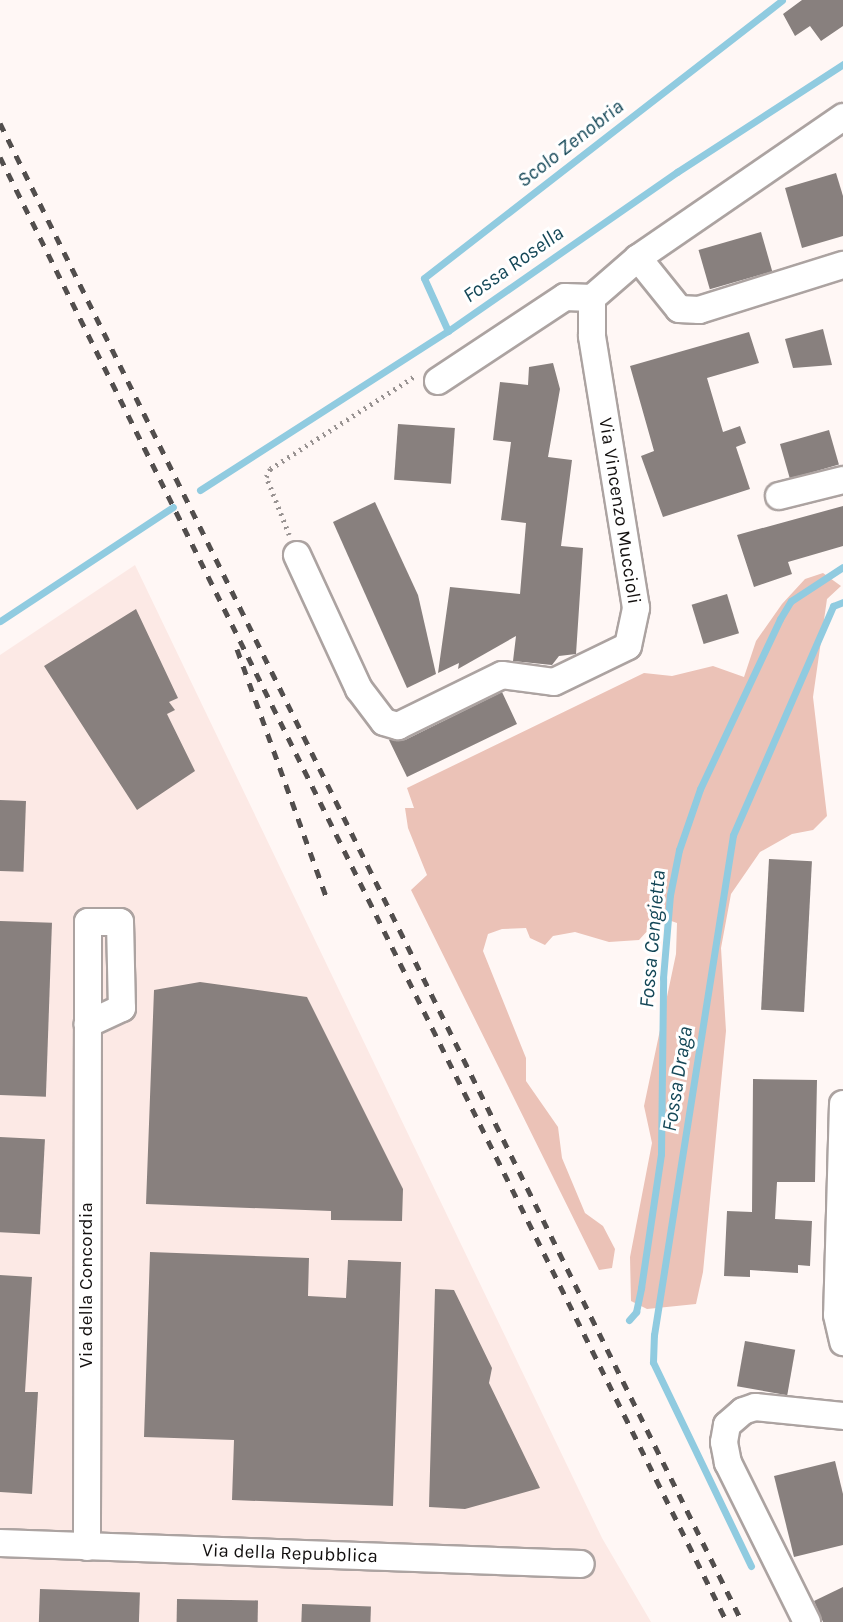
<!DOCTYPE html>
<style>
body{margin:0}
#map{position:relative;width:843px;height:1622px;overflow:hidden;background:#fff7f5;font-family:Karla,sans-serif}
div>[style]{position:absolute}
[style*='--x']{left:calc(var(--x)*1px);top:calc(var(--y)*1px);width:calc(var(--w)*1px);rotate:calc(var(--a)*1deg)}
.built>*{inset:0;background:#fce9e5}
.green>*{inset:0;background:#ebc2b7}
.stream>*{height:7px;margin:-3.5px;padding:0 3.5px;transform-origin:3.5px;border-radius:3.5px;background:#90cbe0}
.building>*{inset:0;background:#88807e;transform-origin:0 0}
.path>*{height:4.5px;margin-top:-2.25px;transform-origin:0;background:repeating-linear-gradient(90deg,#999392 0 2px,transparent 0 7px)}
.roads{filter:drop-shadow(2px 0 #aca3a1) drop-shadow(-2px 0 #aca3a1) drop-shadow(0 2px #aca3a1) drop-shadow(0 -2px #aca3a1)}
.minor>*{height:26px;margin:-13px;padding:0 13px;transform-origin:13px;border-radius:13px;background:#fff}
.rail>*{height:5px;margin-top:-2.5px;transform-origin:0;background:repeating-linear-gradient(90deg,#524e4d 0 9px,transparent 0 18px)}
span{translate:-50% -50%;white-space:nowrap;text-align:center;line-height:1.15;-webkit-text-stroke:6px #fff;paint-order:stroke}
.street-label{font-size:19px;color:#13100f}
.water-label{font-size:21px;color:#144757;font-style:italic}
</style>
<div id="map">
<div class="built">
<i style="clip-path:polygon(135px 565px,602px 1538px,651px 1622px,0 1622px,0 655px)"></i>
</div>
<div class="green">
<i style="clip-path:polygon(823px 573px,841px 586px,827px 599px,813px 697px,827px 816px,813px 830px,792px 834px,760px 852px,731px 894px,721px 948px,726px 1031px,703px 1272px,696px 1304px,647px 1309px,631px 1301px,630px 1257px,652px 1143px,644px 1106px,676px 954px,677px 923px,660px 917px,639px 940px,609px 942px,575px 932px,553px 936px,545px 945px,530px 938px,526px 928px,502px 929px,488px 934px,483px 951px,526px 1058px,526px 1081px,558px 1127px,562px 1158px,585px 1213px,603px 1226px,615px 1249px,612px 1268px,599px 1270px,411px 890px,427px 875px,408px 828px,405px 808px,414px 808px,407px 788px,644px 673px,672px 676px,713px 666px,744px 677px,756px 641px,782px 604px,805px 579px)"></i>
</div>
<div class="stream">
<i style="--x:448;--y:331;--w:58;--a:-114.4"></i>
<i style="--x:424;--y:278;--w:453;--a:-37.8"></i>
<i style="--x:200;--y:490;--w:295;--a:-32.7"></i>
<i style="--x:448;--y:331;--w:279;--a:-34.8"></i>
<i style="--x:677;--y:172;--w:198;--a:-33"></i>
<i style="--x:0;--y:621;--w:207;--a:-33.4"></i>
<i style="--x:629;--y:1320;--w:11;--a:-49"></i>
<i style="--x:636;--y:1312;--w:25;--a:-78"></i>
<i style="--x:641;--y:1288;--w:135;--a:-81.5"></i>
<i style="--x:661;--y:1154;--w:176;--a:-89.3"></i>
<i style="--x:663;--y:978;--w:83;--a:-85.2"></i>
<i style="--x:670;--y:895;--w:46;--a:-78.7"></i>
<i style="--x:679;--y:850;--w:65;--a:-71"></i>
<i style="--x:700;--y:789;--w:188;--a:-64.8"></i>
<i style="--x:780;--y:619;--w:21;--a:-59"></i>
<i style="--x:791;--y:601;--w:62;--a:-33.2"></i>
<i style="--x:751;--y:1566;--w:226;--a:-115.7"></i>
<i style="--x:653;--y:1362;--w:27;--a:-88"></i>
<i style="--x:654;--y:1335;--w:506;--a:-81.02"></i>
<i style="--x:733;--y:835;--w:250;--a:-66.4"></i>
<i style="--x:833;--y:606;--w:11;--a:-22"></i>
</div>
<div class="building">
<i style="clip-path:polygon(802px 0,843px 0,843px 26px,821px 41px,810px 26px,795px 36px,783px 14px)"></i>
<i style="clip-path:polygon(836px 173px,843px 196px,843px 236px,802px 248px,785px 188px)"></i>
<i style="left:761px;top:232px;width:41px;height:65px;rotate:74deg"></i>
<i style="clip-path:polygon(823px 329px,832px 365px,793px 368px,785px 339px)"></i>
<i style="clip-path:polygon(749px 332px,759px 363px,707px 378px,723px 432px,740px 426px,746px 443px,736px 447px,750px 489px,663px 517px,641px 456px,654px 451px,630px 366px)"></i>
<i style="clip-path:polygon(553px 363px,560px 389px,548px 457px,572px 460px,561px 546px,583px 548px,576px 654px,559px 656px,552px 665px,513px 661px,516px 636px,458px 669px,459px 663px,438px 673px,450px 587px,520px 594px,526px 523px,501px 520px,511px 442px,493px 440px,500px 382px,528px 385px,529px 367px)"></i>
<i style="left:398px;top:424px;width:57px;height:56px;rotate:4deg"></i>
<i style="left:829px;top:430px;width:36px;height:51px;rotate:74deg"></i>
<i style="clip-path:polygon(375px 502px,418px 595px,436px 674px,407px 688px,333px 522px)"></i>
<i style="clip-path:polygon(843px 506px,843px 546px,788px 562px,792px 574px,754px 587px,737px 535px)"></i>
<i style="left:727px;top:594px;width:41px;height:37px;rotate:73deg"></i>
<i style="clip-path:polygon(136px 609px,178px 698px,169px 702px,175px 710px,167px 714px,195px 771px,137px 810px,44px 666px)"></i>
<i style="clip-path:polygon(502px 692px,517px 724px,407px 777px,389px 740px,405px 740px)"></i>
<i style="left:0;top:800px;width:26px;height:71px;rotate:2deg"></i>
<i style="left:769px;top:859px;width:43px;height:151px;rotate:3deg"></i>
<i style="left:0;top:921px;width:52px;height:174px;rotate:2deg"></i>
<i style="clip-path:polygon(200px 982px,307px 997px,403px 1189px,402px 1221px,331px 1220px,331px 1211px,146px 1204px,154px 990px)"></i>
<i style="clip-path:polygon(753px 1079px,817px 1080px,815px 1182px,777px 1182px,775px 1219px,812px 1221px,810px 1266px,798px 1265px,798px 1273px,750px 1270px,750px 1277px,724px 1276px,727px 1211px,752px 1212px)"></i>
<i style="left:0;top:1137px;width:45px;height:95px;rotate:3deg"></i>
<i style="clip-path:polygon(150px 1252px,309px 1258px,308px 1296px,346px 1298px,348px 1260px,401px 1262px,393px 1506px,232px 1500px,234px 1440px,144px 1437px)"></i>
<i style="clip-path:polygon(0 1275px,32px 1277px,25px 1392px,38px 1392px,32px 1494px,0 1492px)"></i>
<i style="clip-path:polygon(435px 1289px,454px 1290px,492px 1368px,489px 1383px,540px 1488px,465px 1509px,429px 1507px)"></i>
<i style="left:745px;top:1341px;width:51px;height:46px;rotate:10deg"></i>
<i style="clip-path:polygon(835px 1461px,843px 1494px,843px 1545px,794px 1557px,774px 1476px)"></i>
<i style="clip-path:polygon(843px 1587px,843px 1622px,823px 1622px,814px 1601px)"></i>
<i style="left:40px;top:1589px;width:100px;height:33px;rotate:2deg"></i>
<i style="left:177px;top:1599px;width:81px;height:23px;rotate:1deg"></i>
<i style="left:302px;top:1604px;width:69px;height:18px;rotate:2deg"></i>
</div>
<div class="path">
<i style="--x:289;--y:535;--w:62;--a:-111.6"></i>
<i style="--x:266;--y:477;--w:9;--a:-63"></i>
<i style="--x:270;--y:469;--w:172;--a:-32.7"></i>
</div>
<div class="roads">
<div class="minor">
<i style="--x:638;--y:258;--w:65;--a:51.2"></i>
<i style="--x:679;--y:309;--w:20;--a:3"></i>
<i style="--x:699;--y:310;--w:151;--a:-17.4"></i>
<i style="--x:438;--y:381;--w:152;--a:-33.5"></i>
<i style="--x:565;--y:297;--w:27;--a:2"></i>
<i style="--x:779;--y:496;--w:66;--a:-14"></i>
<i style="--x:297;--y:555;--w:148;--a:65.2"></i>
<i style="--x:359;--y:689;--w:41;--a:52.9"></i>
<i style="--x:384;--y:722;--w:15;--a:16"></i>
<i style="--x:398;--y:726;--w:116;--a:-26.1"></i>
<i style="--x:502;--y:675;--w:52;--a:7.7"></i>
<i style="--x:554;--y:682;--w:82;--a:-25.9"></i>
<i style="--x:628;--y:646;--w:39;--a:-78"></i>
<i style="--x:636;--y:608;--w:276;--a:-99.2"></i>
<i style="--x:592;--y:336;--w:38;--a:-90"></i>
<i style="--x:592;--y:298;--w:61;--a:-41"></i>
<i style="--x:638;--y:258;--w:249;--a:-34.5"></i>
<i style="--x:843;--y:1104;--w:211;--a:91.6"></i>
<i style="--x:837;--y:1315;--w:28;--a:77"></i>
<i style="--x:0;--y:1543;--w:581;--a:2.07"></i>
<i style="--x:87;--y:1547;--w:22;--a:-90"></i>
<i style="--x:87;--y:1525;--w:501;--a:-89.89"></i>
<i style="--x:88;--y:1024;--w:102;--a:-90"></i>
<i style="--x:88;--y:922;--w:32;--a:0"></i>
<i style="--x:120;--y:922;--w:86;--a:88.7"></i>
<i style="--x:122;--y:1008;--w:38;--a:155"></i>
<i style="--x:807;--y:1622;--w:178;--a:-116.4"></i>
<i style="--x:728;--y:1463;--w:21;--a:-101"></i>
<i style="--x:724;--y:1442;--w:17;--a:-80"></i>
<i style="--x:727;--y:1425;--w:21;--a:-41"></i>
<i style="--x:743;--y:1411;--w:13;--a:-18"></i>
<i style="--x:755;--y:1407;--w:88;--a:5.8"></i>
</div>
</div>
<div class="rail">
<i style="--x:0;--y:123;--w:1673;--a:63.66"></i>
<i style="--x:0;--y:157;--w:1635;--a:63.61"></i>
<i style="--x:237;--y:649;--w:269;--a:70.2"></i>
</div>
<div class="street-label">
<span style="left:619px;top:511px;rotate:81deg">Via Vincenzo Muccioli</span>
<span style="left:87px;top:1285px;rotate:-90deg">Via della Concordia</span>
<span style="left:290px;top:1554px;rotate:2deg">Via della Repubblica</span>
</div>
<div class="water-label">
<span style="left:570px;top:143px;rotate:-38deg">Scolo Zenobria</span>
<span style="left:513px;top:264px;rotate:-35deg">Fossa Rosella</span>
<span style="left:652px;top:939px;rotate:-85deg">Fossa Cengietta</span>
<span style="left:677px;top:1079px;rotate:-81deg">Fossa Draga</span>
</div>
</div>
